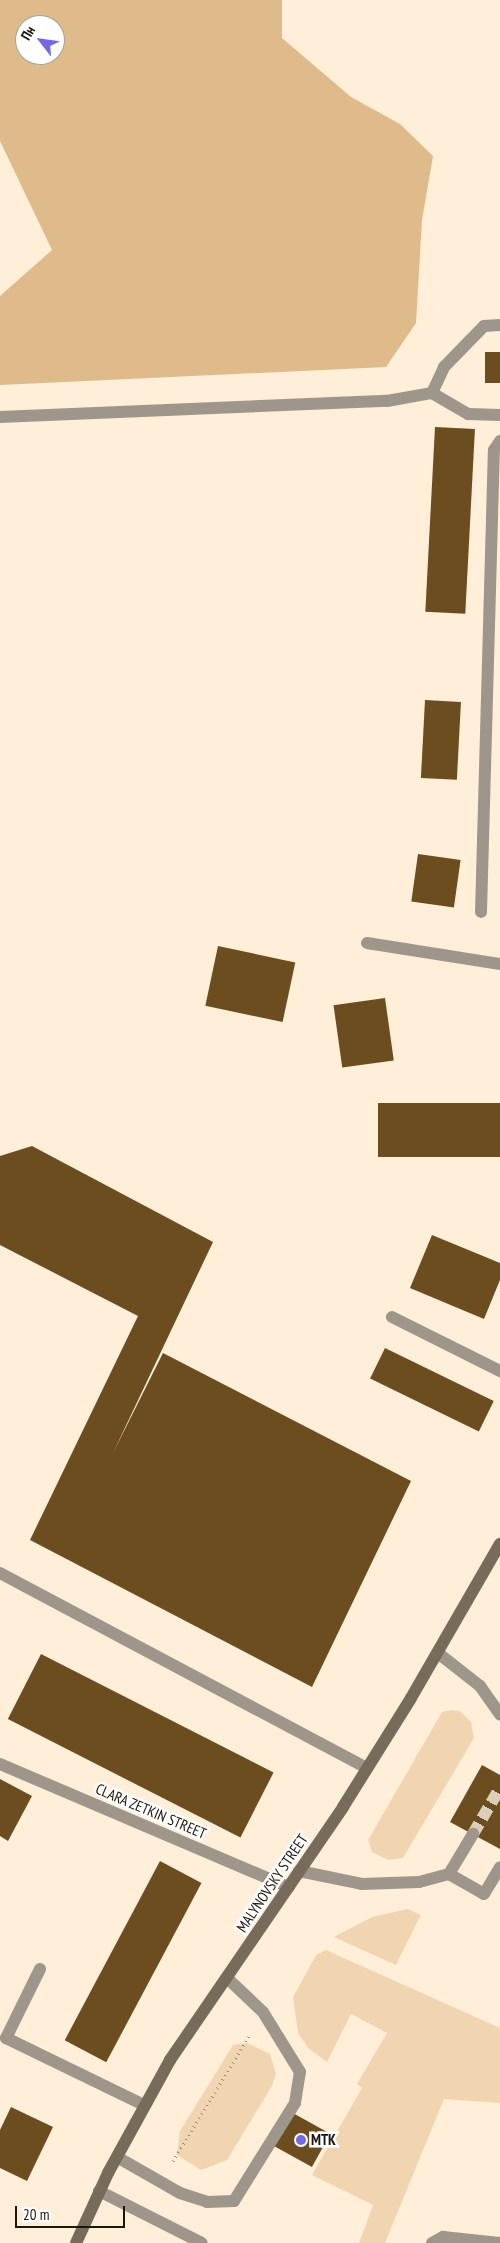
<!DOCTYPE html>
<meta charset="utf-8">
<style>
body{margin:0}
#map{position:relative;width:500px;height:2243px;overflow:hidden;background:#ffeed8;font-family:"PT Sans Narrow",sans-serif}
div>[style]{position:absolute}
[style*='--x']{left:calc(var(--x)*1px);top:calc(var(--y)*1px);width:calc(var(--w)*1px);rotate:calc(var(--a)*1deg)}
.green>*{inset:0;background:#f1d5b1}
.forest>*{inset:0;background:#dfba8b}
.building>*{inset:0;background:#6c4d1f;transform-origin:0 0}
.street-tunnel>*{height:12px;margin-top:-6px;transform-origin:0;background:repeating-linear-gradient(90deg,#ddceb9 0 12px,transparent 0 18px)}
.path>*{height:3px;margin-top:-1.5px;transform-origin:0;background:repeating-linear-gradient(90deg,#998c7c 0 1px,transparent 0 5px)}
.lane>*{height:12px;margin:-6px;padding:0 6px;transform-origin:6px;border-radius:6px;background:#9f968b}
.street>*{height:12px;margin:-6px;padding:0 6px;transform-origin:6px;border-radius:6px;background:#9f968b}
.secondary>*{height:12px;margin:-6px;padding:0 6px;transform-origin:6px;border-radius:6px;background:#776b5b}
.dots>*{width:14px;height:14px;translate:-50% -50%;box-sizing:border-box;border:2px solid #fff;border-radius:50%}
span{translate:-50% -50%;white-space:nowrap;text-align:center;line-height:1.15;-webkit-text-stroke:5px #fff;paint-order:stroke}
.street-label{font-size:15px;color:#1d160c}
.poi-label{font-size:15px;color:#1d160c;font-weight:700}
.left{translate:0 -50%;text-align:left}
.north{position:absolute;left:15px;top:15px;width:50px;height:50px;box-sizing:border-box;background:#fff;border:1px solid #a5a29e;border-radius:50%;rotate:300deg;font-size:14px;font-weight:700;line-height:20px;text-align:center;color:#1d160c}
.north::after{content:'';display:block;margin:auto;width:18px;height:22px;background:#7469e4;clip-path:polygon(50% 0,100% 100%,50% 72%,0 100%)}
.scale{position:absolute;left:15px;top:2206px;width:110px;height:22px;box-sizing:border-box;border:2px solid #1d160c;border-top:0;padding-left:6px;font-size:15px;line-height:18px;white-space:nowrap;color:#1d160c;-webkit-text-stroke:4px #fff;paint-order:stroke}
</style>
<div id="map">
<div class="green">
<i style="clip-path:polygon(451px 1710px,460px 1711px,471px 1722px,474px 1738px,403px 1858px,388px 1860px,372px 1852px,368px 1840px,442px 1712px)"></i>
<i style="clip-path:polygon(408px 1909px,421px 1915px,396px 1965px,334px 1937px,372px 1917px)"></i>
<i style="clip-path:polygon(326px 1950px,500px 2028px,500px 2103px,444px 2099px,385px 2243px,359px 2243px,373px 2205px,312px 2175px,362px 2088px,357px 2084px,387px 2033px,351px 2014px,327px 2062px,309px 2049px,298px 2033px,293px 1997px,316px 1955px)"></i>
<i style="clip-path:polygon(247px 2043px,270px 2054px,276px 2074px,272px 2086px,227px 2160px,201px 2170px,177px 2155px,180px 2131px,233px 2045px)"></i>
</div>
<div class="forest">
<i style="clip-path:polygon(evenodd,0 0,282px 0,282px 38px,351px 97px,400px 124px,433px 156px,422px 220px,416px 323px,386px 367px,0 385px,0 296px,52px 250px,0 141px,0 0,25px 25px,55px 25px,55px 55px,25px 55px,25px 25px)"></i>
</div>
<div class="building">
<i style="left:485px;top:352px;width:15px;height:31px"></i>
<i style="left:435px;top:427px;width:40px;height:185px;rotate:3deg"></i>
<i style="left:425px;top:700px;width:36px;height:78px;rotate:3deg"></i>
<i style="left:418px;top:854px;width:43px;height:48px;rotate:8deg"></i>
<i style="left:218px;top:946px;width:79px;height:61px;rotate:12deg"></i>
<i style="left:385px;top:998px;width:63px;height:52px;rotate:82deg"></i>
<i style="left:500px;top:1103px;width:54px;height:122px;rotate:90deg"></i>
<i style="clip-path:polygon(32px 1146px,213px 1242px,113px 1453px,163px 1353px,411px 1481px,312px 1687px,30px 1540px,138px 1316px,0 1245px,0 1156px)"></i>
<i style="clip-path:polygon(432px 1235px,500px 1263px,500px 1280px,484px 1319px,410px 1288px)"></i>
<i style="left:385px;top:1348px;width:121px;height:34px;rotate:26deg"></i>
<i style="left:41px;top:1654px;width:261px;height:73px;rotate:27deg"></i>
<i style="clip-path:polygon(482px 1765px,500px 1775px,500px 1849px,450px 1822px)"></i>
<i style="clip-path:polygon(0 1779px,32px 1796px,8px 1841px,0 1836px)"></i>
<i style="left:160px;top:1861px;width:47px;height:203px;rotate:28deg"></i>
<i style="clip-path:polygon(11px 2107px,53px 2127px,27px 2181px,0 2168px,0 2130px)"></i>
<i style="left:291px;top:2112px;width:45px;height:38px;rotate:29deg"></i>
</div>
<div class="street-tunnel">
<i style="--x:473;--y:1834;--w:53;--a:-59.6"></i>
</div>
<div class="path">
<i style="--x:173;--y:2161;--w:146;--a:-58.7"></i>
</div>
<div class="lane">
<i style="--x:432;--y:393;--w:42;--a:30.3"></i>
<i style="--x:468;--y:414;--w:32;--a:2"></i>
<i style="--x:0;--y:417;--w:387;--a:-2.4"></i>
<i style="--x:387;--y:401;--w:46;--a:-10.1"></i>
<i style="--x:432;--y:393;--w:29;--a:-65"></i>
<i style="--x:444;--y:367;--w:57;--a:-45.7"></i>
<i style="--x:484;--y:326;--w:16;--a:-4"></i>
<i style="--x:481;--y:912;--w:462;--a:-88.4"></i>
<i style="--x:494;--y:450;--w:11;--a:-56"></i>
<i style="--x:367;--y:943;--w:135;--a:9"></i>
<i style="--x:392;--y:1317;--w:121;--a:26.6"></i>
<i style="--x:0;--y:1573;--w:416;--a:28"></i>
<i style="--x:40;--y:1969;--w:77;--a:116.2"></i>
<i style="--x:6;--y:2038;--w:153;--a:25.9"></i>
<i style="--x:99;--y:2191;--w:115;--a:26.8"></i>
<i style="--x:432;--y:2243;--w:13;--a:-29"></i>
<i style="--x:443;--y:2237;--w:57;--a:6"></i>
</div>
<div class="street">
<i style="--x:438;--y:1653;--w:53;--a:38.2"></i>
<i style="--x:480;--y:1686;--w:35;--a:55"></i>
<i style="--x:0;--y:1764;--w:314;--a:23.1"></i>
<i style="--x:299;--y:1871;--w:64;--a:11.7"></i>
<i style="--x:362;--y:1884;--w:57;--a:-2"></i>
<i style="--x:419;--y:1882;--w:31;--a:-15"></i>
<i style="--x:449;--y:1874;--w:47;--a:-59"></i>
<i style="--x:449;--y:1874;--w:40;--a:29.7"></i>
<i style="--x:484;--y:1894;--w:31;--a:-59"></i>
<i style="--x:117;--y:2157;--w:73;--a:29.7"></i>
<i style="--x:180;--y:2193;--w:28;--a:18"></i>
<i style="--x:207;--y:2202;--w:27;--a:-2"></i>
<i style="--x:234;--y:2201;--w:115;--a:-58.1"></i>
<i style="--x:295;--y:2103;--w:31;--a:-81"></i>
<i style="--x:300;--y:2072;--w:70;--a:-121.7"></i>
<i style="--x:263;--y:2012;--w:50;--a:-136.6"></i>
</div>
<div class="secondary">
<i style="--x:76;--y:2243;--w:77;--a:-65.4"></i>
<i style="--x:108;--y:2173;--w:129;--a:-61.2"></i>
<i style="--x:170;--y:2060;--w:306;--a:-55.6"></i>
<i style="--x:343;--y:1807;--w:128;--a:-58"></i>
<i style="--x:411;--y:1698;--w:178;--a:-60"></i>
</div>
<div class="dots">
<i style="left:301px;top:2140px;background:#7469e4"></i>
</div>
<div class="street-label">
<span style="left:151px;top:1811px;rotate:23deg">CLARA ZETKIN STREET</span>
<span style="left:272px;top:1883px;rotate:-56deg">MALYNOVSKY STREET</span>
</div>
<div class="poi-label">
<span class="left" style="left:311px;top:2140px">МТК</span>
</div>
<div class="north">Пн</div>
<div class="scale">20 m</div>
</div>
